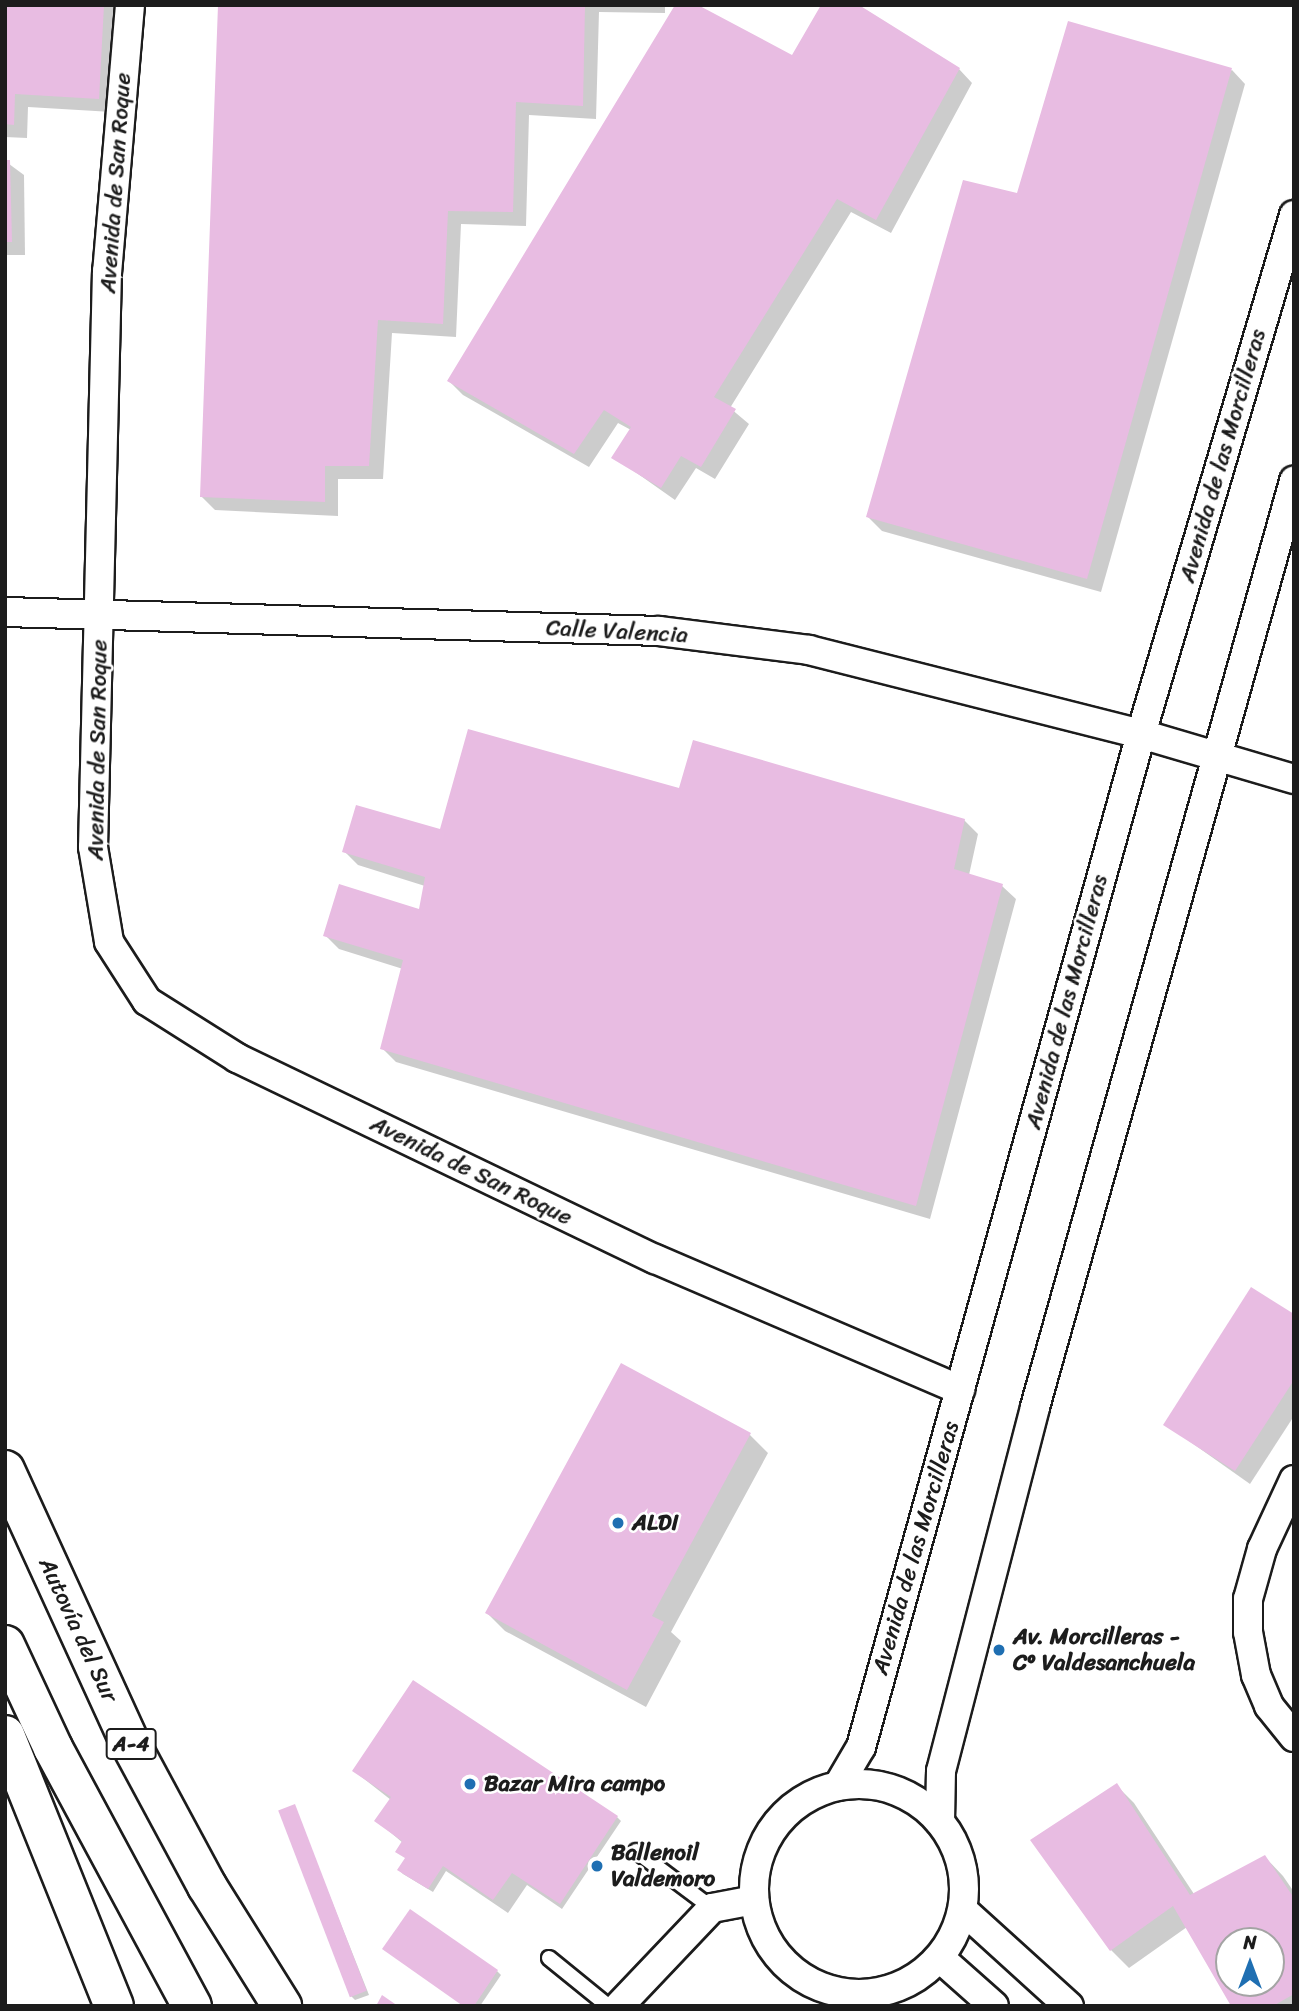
<!DOCTYPE html>
<meta charset="utf-8">
<style>
body{margin:0}
#map{position:relative;width:1299px;height:2011px;overflow:hidden;background:#fff;font-family:Sriracha,sans-serif}
div>[style]{position:absolute}
[style*='--x']{left:calc(var(--x)*1px);top:calc(var(--y)*1px);width:calc(var(--w)*1px);rotate:calc(var(--a)*1deg)}
.shadow>*{inset:0;background:#0003}
.building>*{inset:0;background:#e8bce2;transform-origin:0 0}
.roads{filter:drop-shadow(2px 0 #1c1c1c) drop-shadow(-2px 0 #1c1c1c) drop-shadow(0 2px #1c1c1c) drop-shadow(0 -2px #1c1c1c)}
.service>*{height:14px;margin:-7px;padding:0 7px;transform-origin:7px;border-radius:7px;background:#fff}
.minor>*{height:28px;margin:-14px;padding:0 14px;transform-origin:14px;border-radius:14px;background:#fff}
.minor>.ring{margin:-14px;padding:0;box-sizing:content-box;background:none;border:28px solid #fff;border-radius:50%}
.motorway>*{height:38px;margin:-19px;padding:0 19px;transform-origin:19px;border-radius:19px;background:#fff}
.dots>*{width:19px;height:19px;translate:-50% -50%;box-sizing:border-box;border:4px solid #fff;border-radius:50%}
span{translate:-50% -50%;white-space:nowrap;text-align:center;line-height:1.15;-webkit-text-stroke:5px #fff;paint-order:stroke}
.shield-label span{padding:2px 5px;background:#fff;border:2px solid;border-radius:5px;-webkit-text-stroke-width:0}
.shield-label{font-size:21px;color:#1c1c1c;font-weight:700}
.street-label{font-size:23px;color:#1c1c1c}
.poi-label{font-size:23px;color:#1c1c1c;font-weight:700}
.left{translate:0 -50%;text-align:left}
.frame{position:absolute;inset:0;border:7px solid #1c1c1c;pointer-events:none}
.north{position:absolute;left:1215px;top:1927px;width:70px;height:70px;box-sizing:border-box;background:#fff;border:2px solid #a4a4a4;border-radius:50%;rotate:0deg;font-size:19px;font-weight:700;line-height:28px;text-align:center;color:#1c1c1c}
.north::after{content:'';display:block;margin:auto;width:24px;height:32px;background:#1f6fb2;clip-path:polygon(50% 0,100% 100%,50% 72%,0 100%)}
</style>
<div id="map">
<div class="shadow">
<i style="clip-path:polygon(5px 5px,118px 5px,112px 112px,28px 107px,27px 138px,5px 137px)"></i>
<i style="clip-path:polygon(220px 5px,665px 5px,665px 13px,599px 12px,596px 119px,529px 115px,526px 226px,461px 224px,456px 337px,392px 333px,383px 479px,338px 479px,338px 516px,215px 510px,201px 496px)"></i>
<i style="clip-path:polygon(793px 57px,959px 69px,972px 83px,891px 233px,851px 212px,730px 408px,749px 424px,715px 479px,696px 468px,675px 500px,614px 457px,631px 430px,618px 423px,589px 467px,463px 395px,449px 381px)"></i>
<i style="clip-path:polygon(1232px 70px,1245px 84px,1101px 592px,882px 531px,868px 517px,1018px 195px)"></i>
<i style="clip-path:polygon(5px 161px,24px 175px,25px 255px,5px 255px)"></i>
<i style="clip-path:polygon(680px 790px,964px 820px,978px 834px,969px 875px,1002px 886px,1016px 899px,930px 1219px,396px 1062px,382px 1048px,403px 969px,339px 949px,325px 935px,421px 911px,425px 886px,358px 865px,344px 851px)"></i>
<i style="clip-path:polygon(1294px 1316px,1294px 1416px,1250px 1484px,1165px 1424px)"></i>
<i style="clip-path:polygon(622px 1365px,750px 1435px,768px 1453px,671px 1632px,681px 1641px,646px 1707px,505px 1631px,487px 1613px)"></i>
<i style="clip-path:polygon(354px 1771px,617px 1817px,621px 1821px,562px 1909px,527px 1885px,508px 1913px,446px 1871px,433px 1892px,403px 1874px,399px 1870px,406px 1859px,403px 1843px,377px 1821px,391px 1800px)"></i>
<i style="clip-path:polygon(evenodd,1116px 1785px,1134px 1803px,1194px 1894px,1265px 1857px,1283px 1876px,1294px 1892px,1294px 2006px,1233px 2006px,1187px 1927px,1129px 1968px,1111px 1950px,1116px 1785px,1229px 1941px,1271px 1941px,1271px 1983px,1229px 1983px,1229px 1941px)"></i>
<i style="clip-path:polygon(294px 1806px,369px 1995px,355px 2000px,351px 1996px)"></i>
<i style="clip-path:polygon(497px 1971px,501px 1975px,480px 2006px,464px 2006px)"></i>
</div>
<div class="building">
<i style="clip-path:polygon(5px 5px,104px 5px,99px 99px,15px 94px,14px 125px,5px 124px)"></i>
<i style="clip-path:polygon(218px 5px,585px 5px,583px 106px,516px 102px,513px 212px,448px 211px,443px 324px,378px 320px,369px 466px,325px 466px,325px 502px,200px 497px)"></i>
<i style="clip-path:polygon(675px 5px,698px 5px,792px 55px,821px 5px,859px 5px,960px 68px,876px 220px,837px 199px,714px 397px,736px 409px,701px 467px,681px 456px,661px 488px,611px 458px,631px 427px,604px 410px,574px 454px,447px 381px)"></i>
<i style="clip-path:polygon(1068px 21px,1232px 68px,1087px 579px,866px 517px,963px 180px,1017px 193px)"></i>
<i style="clip-path:polygon(5px 160px,10px 160px,12px 242px,5px 242px)"></i>
<i style="clip-path:polygon(468px 729px,679px 788px,693px 740px,965px 819px,954px 869px,1003px 884px,916px 1206px,380px 1049px,403px 960px,323px 936px,339px 884px,419px 909px,425px 877px,342px 852px,356px 805px,440px 829px)"></i>
<i style="clip-path:polygon(1251px 1287px,1294px 1314px,1294px 1380px,1235px 1471px,1163px 1425px)"></i>
<i style="clip-path:polygon(621px 1363px,751px 1433px,652px 1616px,664px 1622px,627px 1690px,485px 1613px)"></i>
<i style="clip-path:polygon(413px 1680px,618px 1816px,560px 1904px,512px 1873px,493px 1900px,443px 1866px,428px 1889px,397px 1870px,405px 1858px,395px 1852px,402px 1841px,374px 1821px,391px 1797px,352px 1771px)"></i>
<i style="clip-path:polygon(evenodd,1117px 1783px,1190px 1895px,1265px 1855px,1294px 1898px,1294px 1994px,1273px 2006px,1231px 2006px,1173px 1906px,1110px 1951px,1030px 1840px,1117px 1783px,1229px 1941px,1271px 1941px,1271px 1983px,1229px 1983px,1229px 1941px)"></i>
<i style="left:295px;top:1804px;width:200px;height:18px;rotate:69deg"></i>
<i style="clip-path:polygon(410px 1909px,498px 1970px,474px 2006px,463px 2006px,382px 1949px)"></i>
<i style="clip-path:polygon(382px 1995px,398px 2006px,376px 2006px)"></i>
</div>
<div class="roads">
<div class="service">
<i style="--x:636;--y:1851;--w:95;--a:36.9"></i>
<i style="--x:549;--y:1958;--w:76;--a:39.1"></i>
</div>
<div class="minor">
<i style="--x:130;--y:5;--w:267;--a:94.9"></i>
<i style="--x:107;--y:271;--w:576;--a:91.39"></i>
<i style="--x:93;--y:847;--w:96;--a:80.4"></i>
<i style="--x:109;--y:942;--w:70;--a:57.2"></i>
<i style="--x:147;--y:1001;--w:107;--a:32.3"></i>
<i style="--x:237;--y:1058;--w:464;--a:25.7"></i>
<i style="--x:655;--y:1259;--w:332;--a:23.2"></i>
<i style="--x:5;--y:612;--w:654;--a:1.66"></i>
<i style="--x:659;--y:631;--w:151;--a:7.2"></i>
<i style="--x:809;--y:650;--w:342;--a:14.2"></i>
<i style="--x:1141;--y:734;--w:159;--a:16.4"></i>
<i style="--x:1294;--y:1480;--w:76;--a:114.9"></i>
<i style="--x:1262;--y:1549;--w:52;--a:105.6"></i>
<i style="--x:1248;--y:1599;--w:33;--a:90"></i>
<i style="--x:1248;--y:1632;--w:44;--a:79.5"></i>
<i style="--x:1256;--y:1675;--w:34;--a:67"></i>
<i style="--x:1269;--y:1706;--w:40;--a:51"></i>
<i class="ring" style="left:754px;top:1784px;width:182px;height:182px"></i>
<i style="--x:838;--y:1786;--w:45;--a:-59.5"></i>
<i style="--x:861;--y:1747;--w:1051;--a:-74.55"></i>
<i style="--x:1141;--y:734;--w:541;--a:-73.57"></i>
<i style="--x:940;--y:1822;--w:51;--a:-88.9"></i>
<i style="--x:941;--y:1771;--w:376;--a:-75.5"></i>
<i style="--x:1035;--y:1407;--w:962;--a:-74.37"></i>
<i style="--x:963;--y:1910;--w:143;--a:42.2"></i>
<i style="--x:940;--y:1958;--w:72;--a:41.6"></i>
<i style="--x:619;--y:2006;--w:135;--a:-46.5"></i>
<i style="--x:712;--y:1908;--w:43;--a:-10.8"></i>
</div>
<div class="motorway">
<i style="--x:5;--y:1470;--w:302;--a:65.4"></i>
<i style="--x:131;--y:1745;--w:160;--a:61.7"></i>
<i style="--x:207;--y:1886;--w:142;--a:58"></i>
<i style="--x:5;--y:1645;--w:114;--a:65"></i>
<i style="--x:53;--y:1748;--w:293;--a:61.7"></i>
<i style="--x:5;--y:1735;--w:292;--a:68.1"></i>
</div>
</div>
<div class="dots">
<i style="left:618px;top:1523px;background:#1f6fb2"></i>
<i style="left:999px;top:1650px;background:#1f6fb2"></i>
<i style="left:470px;top:1784px;background:#1f6fb2"></i>
<i style="left:597px;top:1866px;background:#1f6fb2"></i>
</div>
<div class="shield-label">
<span style="left:131px;top:1744px">A-4</span>
</div>
<div class="street-label">
<span style="left:116px;top:183px;rotate:-86deg">Avenida de San Roque</span>
<span style="left:1223px;top:456px;rotate:-74deg">Avenida de las Morcilleras</span>
<span style="left:617px;top:632px;rotate:3deg">Calle Valencia</span>
<span style="left:98px;top:750px;rotate:-89deg">Avenida de San Roque</span>
<span style="left:1067px;top:1002px;rotate:-75deg">Avenida de las Morcilleras</span>
<span style="left:471px;top:1171px;rotate:26deg">Avenida de San Roque</span>
<span style="left:916px;top:1548px;rotate:-74deg">Avenida de las Morcilleras</span>
<span style="left:78px;top:1630px;rotate:65deg">Autovía del Sur</span>
</div>
<div class="poi-label">
<span class="left" style="left:632px;top:1523px">ALDI</span>
<span class="left" style="left:1013px;top:1650px">Av. Morcilleras -<br>Cº Valdesanchuela</span>
<span class="left" style="left:484px;top:1784px">Bazar Mira campo</span>
<span class="left" style="left:611px;top:1866px">Ballenoil<br>Valdemoro</span>
</div>
<div class="frame"></div>
<div class="north">N</div>
</div>
